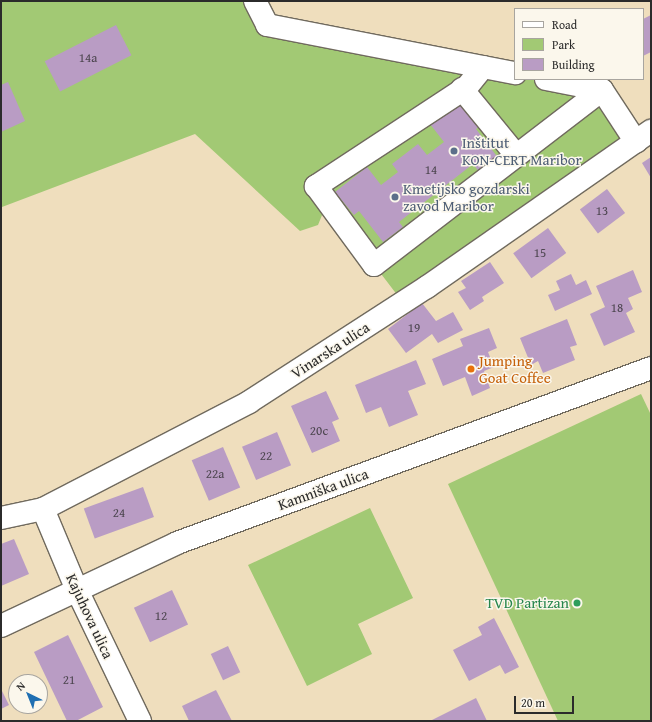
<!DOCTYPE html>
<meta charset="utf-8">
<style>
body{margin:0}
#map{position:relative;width:652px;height:722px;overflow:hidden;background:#efdebd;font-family:"Gentium Book Plus",serif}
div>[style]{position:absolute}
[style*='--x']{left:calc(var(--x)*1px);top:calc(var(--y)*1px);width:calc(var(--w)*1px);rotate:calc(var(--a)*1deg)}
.green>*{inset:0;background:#a2c974}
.building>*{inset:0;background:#b99cc4;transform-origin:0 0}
.roads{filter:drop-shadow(1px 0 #706a5e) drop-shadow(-1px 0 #706a5e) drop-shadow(0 1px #706a5e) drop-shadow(0 -1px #706a5e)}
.minor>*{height:22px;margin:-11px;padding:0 11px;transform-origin:11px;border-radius:11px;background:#fff}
.dots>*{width:11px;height:11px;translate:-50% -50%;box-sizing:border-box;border:2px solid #fbf7ec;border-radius:50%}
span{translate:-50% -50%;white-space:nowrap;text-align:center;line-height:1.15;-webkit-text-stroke:3px #fbf7ec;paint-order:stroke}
.number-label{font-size:13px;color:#4e4751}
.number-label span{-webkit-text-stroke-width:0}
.service-label{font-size:15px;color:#4e5e75}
.left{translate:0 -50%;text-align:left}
.street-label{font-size:15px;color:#2b2b2b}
.food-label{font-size:15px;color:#c56008}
.leisure-label{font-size:15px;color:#27864d}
.right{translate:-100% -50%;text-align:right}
.frame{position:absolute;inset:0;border:2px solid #2b2b2b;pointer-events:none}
.legend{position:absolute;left:514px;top:8px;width:130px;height:72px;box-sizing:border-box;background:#fbf7ec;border:1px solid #a8a59f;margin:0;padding:5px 7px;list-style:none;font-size:12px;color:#2b2b2b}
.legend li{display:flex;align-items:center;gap:8px;height:20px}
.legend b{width:20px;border:1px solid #a8a59f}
.north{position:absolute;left:8px;top:674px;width:40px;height:40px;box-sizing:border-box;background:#fbf7ec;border:1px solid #a8a59f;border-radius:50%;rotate:317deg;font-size:11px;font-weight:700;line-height:16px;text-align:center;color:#2b2b2b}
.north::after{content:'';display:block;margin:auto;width:14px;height:18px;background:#1f6fb2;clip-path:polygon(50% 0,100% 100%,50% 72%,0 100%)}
.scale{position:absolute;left:514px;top:696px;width:60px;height:18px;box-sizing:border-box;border:2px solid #2b2b2b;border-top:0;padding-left:5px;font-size:12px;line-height:14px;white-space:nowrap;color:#2b2b2b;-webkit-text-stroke:3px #fbf7ec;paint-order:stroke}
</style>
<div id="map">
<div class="green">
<i style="clip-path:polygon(1px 1px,248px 1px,268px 33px,595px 91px,629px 139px,401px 300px,327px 203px,318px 225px,300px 231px,195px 134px,2px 207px)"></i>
<i style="clip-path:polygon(641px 394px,651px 415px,651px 721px,558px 721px,448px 484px)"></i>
<i style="clip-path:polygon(370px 508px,413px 598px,358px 624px,372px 654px,307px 686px,248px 565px)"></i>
</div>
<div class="building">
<i style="clip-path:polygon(651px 15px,651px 52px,643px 56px,643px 19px)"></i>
<i style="left:116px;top:25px;width:34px;height:80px;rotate:63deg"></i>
<i style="clip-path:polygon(8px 82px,25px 121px,1px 132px,1px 85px)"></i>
<i style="clip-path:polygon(464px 98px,484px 123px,476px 129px,499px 159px,480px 173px,473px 164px,399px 222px,403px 227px,383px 242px,359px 211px,354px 215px,335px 192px,367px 167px,381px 185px,398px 172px,392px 164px,418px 144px,427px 155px,444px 142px,430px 124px)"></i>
<i style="clip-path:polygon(651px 157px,651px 178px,642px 163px)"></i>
<i style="left:607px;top:189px;width:30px;height:34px;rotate:53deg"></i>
<i style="left:548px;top:228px;width:31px;height:43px;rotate:54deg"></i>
<i style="clip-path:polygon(490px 262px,504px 283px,482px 297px,484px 301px,470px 310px,458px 292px,466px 288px,461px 281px)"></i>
<i style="clip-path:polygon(633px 270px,642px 292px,628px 298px,633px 309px,626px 313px,635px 332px,604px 346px,590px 314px,605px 307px,596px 286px)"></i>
<i style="clip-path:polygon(571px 274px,576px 285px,586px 280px,592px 294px,555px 311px,548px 295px,560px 290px,556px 281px)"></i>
<i style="clip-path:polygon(422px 303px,436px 321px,453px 312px,463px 330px,438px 343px,432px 334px,406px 353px,388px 329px)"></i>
<i style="clip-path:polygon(567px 319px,577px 345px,570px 347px,575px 360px,543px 373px,538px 361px,531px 365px,520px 338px)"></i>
<i style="clip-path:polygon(489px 328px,497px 348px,488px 352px,494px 367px,484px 371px,490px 388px,472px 396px,465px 377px,443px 386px,432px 359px,463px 346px,460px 339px)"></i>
<i style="clip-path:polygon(416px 360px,426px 384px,408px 391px,418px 415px,389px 427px,381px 407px,366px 413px,355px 385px)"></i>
<i style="clip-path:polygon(326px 391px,339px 419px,332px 422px,340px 441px,312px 453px,291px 406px)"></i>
<i style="left:277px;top:432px;width:36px;height:38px;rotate:67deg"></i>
<i style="left:223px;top:447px;width:44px;height:34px;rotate:67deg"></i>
<i style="left:143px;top:487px;width:32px;height:63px;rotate:70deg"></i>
<i style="clip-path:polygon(14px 539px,29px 574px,1px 586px,1px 544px)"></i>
<i style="left:172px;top:590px;width:38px;height:42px;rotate:65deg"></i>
<i style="clip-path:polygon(494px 618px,519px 667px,505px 674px,500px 665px,469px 681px,453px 650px,482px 635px,478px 627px)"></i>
<i style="clip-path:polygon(68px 635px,103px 707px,76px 721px,67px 721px,34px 652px)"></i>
<i style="left:228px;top:646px;width:29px;height:19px;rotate:65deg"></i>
<i style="clip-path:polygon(1px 689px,9px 705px,1px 709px)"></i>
<i style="clip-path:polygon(216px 690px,232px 721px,189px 721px,182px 706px)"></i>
<i style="clip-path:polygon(476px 698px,487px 721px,430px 721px)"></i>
</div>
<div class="roads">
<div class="minor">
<i style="--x:255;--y:1;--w:27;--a:63"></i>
<i style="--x:267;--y:25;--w:253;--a:11"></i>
<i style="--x:483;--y:67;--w:26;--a:129"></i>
<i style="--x:467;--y:87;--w:181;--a:146.7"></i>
<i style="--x:316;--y:186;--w:98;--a:53.7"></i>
<i style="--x:374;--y:265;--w:287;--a:-37.5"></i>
<i style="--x:546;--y:79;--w:57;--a:11.1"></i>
<i style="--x:602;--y:90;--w:62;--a:56.8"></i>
<i style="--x:462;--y:89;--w:85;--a:50.7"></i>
<i style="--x:43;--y:509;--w:86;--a:67.3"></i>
<i style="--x:76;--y:588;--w:148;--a:64.3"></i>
<i style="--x:1;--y:518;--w:43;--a:-12.1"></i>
<i style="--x:43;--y:509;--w:232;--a:-27.4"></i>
<i style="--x:249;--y:402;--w:212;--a:-32.9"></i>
<i style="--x:427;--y:287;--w:273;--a:-34.9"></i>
<i style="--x:1;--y:626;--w:195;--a:-25.2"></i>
<i style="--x:177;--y:543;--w:505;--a:-20.26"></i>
</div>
</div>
<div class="dots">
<i style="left:454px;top:151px;background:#5c6f8a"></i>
<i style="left:395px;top:197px;background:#5c6f8a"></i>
<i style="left:471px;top:369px;background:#e8710a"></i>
<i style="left:577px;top:603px;background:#2e9e5b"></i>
</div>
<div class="number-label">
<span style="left:88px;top:58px">14a</span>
<span style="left:431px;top:170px">14</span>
<span style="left:602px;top:211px">13</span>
<span style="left:540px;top:253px">15</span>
<span style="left:617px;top:308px">18</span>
<span style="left:414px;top:328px">19</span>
<span style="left:319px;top:431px">20c</span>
<span style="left:266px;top:456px">22</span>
<span style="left:215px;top:474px">22a</span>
<span style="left:119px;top:513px">24</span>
<span style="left:161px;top:616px">12</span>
<span style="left:69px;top:680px">21</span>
</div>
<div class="service-label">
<span class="left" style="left:462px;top:151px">Inštitut<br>KON-CERT Maribor</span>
<span class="left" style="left:403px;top:197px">Kmetijsko gozdarski<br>zavod Maribor</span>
</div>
<div class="street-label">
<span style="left:330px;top:350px;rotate:-33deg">Vinarska ulica</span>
<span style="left:323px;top:489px;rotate:-20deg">Kamniška ulica</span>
<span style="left:90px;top:616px;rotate:65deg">Kajuhova ulica</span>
</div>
<div class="food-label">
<span class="left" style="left:479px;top:369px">Jumping<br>Goat Coffee</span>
</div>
<div class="leisure-label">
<span class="right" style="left:569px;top:603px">TVD Partizan</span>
</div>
<div class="frame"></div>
<ul class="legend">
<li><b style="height:5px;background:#fff"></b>Road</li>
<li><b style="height:11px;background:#a2c974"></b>Park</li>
<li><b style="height:11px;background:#b99cc4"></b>Building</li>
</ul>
<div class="north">N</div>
<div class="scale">20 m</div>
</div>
